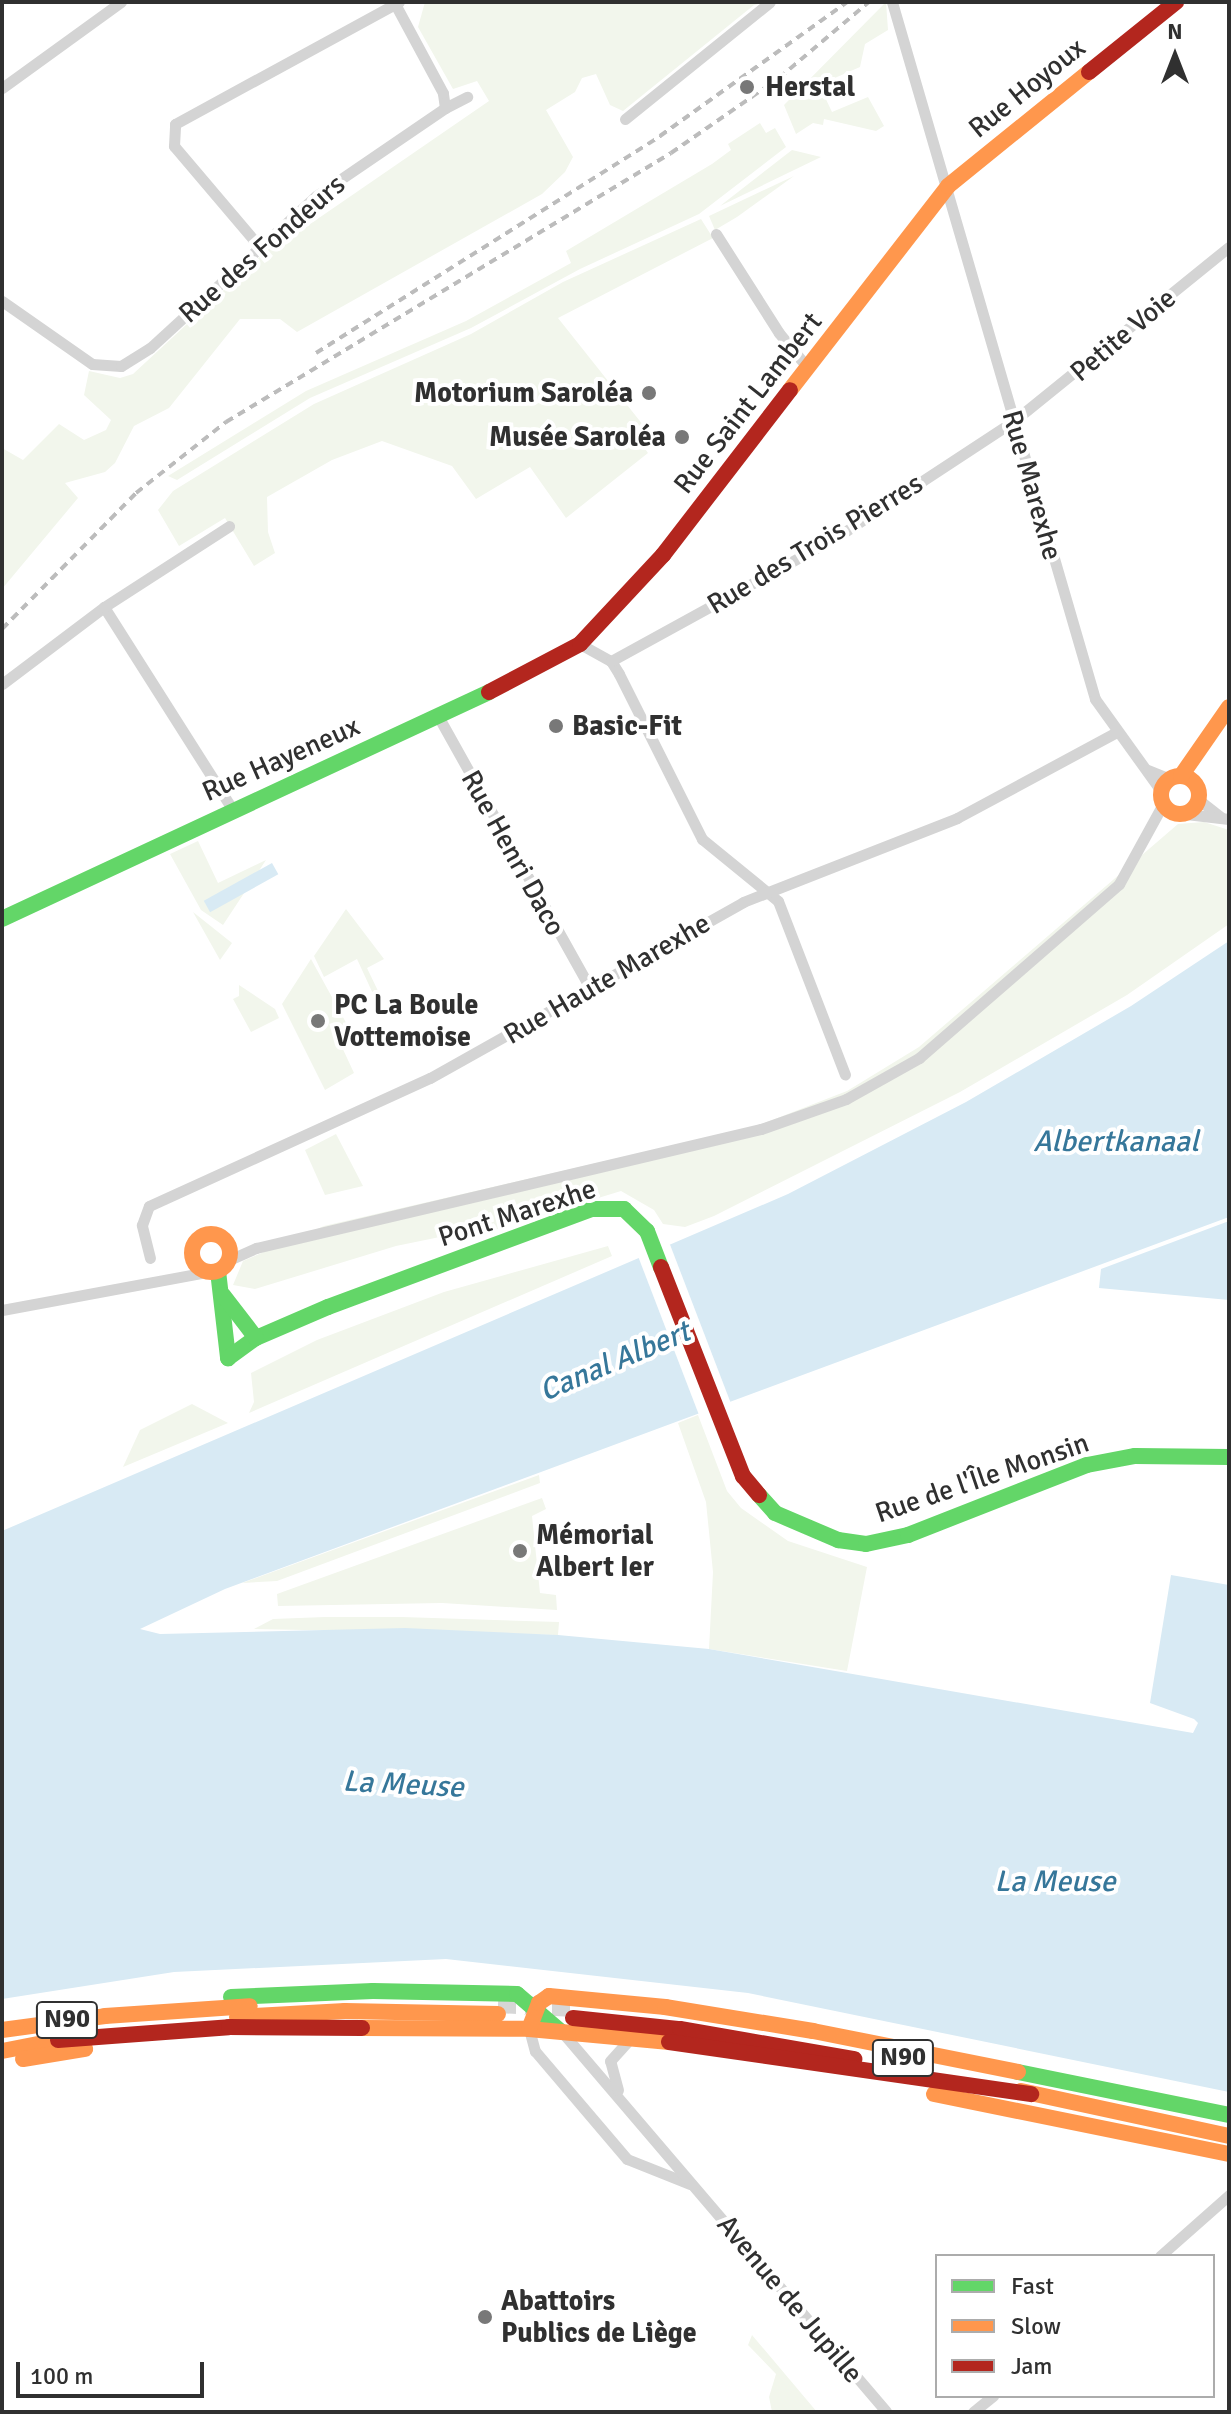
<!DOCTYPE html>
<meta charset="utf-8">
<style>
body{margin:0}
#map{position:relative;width:1231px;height:2414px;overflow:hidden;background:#fff;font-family:Signika,sans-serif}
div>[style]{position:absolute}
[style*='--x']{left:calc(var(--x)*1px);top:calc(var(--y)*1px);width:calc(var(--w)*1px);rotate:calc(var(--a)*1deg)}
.green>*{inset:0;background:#f2f6ec}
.water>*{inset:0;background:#d8eaf4;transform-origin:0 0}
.pier>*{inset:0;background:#fff;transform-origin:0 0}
.primary-tunnel>*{height:18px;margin-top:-9px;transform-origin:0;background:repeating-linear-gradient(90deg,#d6d6d6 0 18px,transparent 0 27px)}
.street>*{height:11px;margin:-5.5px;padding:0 5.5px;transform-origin:5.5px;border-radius:5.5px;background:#d4d4d4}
.fast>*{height:16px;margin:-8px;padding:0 8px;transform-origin:8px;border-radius:8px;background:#63d668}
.slow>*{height:16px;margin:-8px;padding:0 8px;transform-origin:8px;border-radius:8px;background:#ff974d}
.slow>.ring{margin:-8px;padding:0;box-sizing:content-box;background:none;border:16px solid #ff974d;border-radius:50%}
.jam>*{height:16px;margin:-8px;padding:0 8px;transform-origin:8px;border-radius:8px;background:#b3261e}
.rail>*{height:4px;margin-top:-2px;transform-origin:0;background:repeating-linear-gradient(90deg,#bcbcbc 0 8px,transparent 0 14px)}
.dots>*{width:22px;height:22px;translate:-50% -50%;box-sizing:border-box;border:4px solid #fff;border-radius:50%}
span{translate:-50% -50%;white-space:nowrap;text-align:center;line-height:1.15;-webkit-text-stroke:8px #fff;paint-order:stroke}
.shield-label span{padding:2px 6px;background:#fff;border:2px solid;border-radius:6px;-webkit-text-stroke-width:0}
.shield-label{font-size:26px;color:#303030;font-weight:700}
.poi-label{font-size:28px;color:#303030;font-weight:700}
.left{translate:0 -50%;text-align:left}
.right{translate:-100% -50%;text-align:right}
.street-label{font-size:28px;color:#303030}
.water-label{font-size:30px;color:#36779a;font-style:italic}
.frame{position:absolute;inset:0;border:4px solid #303030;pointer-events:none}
.legend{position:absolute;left:935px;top:2254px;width:280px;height:144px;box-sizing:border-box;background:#fff;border:2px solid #acacac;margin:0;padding:10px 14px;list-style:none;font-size:24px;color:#303030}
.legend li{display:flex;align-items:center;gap:16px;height:40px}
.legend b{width:40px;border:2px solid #acacac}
.north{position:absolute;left:1135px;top:16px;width:80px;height:80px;-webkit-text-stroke:6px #fff;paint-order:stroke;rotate:0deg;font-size:22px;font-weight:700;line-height:32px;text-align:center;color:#303030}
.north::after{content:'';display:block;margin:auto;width:28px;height:36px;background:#303030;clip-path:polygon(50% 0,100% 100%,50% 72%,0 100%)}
.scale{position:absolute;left:16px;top:2362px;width:188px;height:36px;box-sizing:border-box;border:4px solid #303030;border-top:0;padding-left:10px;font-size:24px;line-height:28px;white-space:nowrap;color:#303030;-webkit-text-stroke:6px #fff;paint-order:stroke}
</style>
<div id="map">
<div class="green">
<i style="clip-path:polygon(425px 2px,766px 2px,754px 5px,623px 111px,610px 105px,596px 74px,582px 78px,575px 92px,546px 110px,573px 157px,565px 172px,542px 194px,297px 332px,280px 319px,240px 319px,169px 408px,134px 426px,115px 463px,105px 472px,65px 483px,78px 498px,2px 589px,2px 448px,23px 460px,59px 424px,84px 440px,106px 430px,111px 420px,84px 395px,89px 371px,120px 378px,133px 374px,281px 237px,300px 231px,489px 101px,477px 81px,453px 89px,418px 27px)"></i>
<i style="clip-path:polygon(886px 2px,888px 30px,865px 44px,860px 67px,837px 77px,823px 93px,832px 112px,868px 97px,884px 126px,876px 131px,824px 119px,823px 125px,813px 123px,796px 134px,784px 105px)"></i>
<i style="clip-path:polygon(760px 123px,766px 133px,775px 128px,786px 147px,699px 214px,580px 269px,471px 328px,310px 398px,177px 480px,168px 476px,306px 391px,466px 321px,571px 263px,566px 251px,712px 164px,731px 150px,728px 144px)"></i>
<i style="clip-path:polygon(792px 150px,821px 157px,720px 206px)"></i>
<i style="clip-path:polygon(794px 176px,737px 217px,715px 230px,709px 216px)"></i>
<i style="clip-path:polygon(701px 219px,713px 238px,558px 318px,647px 430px,638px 439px,648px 453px,566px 518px,530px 467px,476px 499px,452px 466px,382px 441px,332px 460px,267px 497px,268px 532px,275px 553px,254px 566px,225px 518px,179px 546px,158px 510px,173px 491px,314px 404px,471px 334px,563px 282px)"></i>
<i style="clip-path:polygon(1204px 822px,1229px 830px,1229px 924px,1127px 995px,960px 1092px,714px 1216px,685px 1227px,663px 1224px,654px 1210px,621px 1191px,475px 1236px,469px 1231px,396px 1246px,255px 1289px,233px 1285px,243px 1261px,324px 1226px,757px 1126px,847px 1091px,919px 1047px,1178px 824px)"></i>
<i style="clip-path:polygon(198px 841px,218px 883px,266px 860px,223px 925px,201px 910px,170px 854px)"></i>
<i style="clip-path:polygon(346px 909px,384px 959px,367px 968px,379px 993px,374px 996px,357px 959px,324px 977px,314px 956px)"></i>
<i style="clip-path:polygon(193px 912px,232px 943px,220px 960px)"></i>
<i style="clip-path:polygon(311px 959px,355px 1039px,341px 1045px,354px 1073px,325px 1090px,282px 1004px)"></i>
<i style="clip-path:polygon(239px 985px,275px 1009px,279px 1018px,251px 1032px,233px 999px,239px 996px)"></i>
<i style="clip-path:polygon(336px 1134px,363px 1186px,325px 1195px,305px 1150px)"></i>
<i style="clip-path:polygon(608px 1246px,612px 1256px,249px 1413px,254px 1402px,251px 1373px,317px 1340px,444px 1292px)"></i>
<i style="clip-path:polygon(192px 1404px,228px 1423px,123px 1467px,140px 1430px)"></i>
<i style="clip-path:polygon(698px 1415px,727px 1491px,741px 1508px,788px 1541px,867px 1567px,847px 1671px,709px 1649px,713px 1572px,706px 1502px,678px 1423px)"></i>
<i style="clip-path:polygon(539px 1475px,540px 1483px,277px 1581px,242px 1583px)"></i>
<i style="clip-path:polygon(542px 1498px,546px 1509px,532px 1516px,540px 1593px,556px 1595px,557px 1610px,442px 1603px,278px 1606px,277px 1594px)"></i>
<i style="clip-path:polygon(325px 1617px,402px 1617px,559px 1622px,558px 1635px,254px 1629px,273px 1619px)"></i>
<i style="clip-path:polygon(752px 2335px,817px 2412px,772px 2412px,769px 2397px,776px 2374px,748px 2345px)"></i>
</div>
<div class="water">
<i style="left:272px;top:863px;width:13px;height:78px;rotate:61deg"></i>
<i style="clip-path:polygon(1229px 941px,1229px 1217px,225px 1589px,140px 1629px,160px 1634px,405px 1628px,558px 1635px,709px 1649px,1193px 1733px,1198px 1723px,1194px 1719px,1150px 1703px,1171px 1575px,1229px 1585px,1229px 2092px,748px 1993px,446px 1959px,174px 1972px,2px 1999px,2px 1531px,788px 1194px,966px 1102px,1131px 1006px)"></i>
<i style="clip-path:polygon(1229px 1221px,1229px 1300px,1099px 1288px,1101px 1269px)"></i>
</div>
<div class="pier">
<i style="left:669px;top:1242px;width:175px;height:34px;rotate:69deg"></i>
</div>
<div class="primary-tunnel">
<i style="--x:498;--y:2004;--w:76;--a:3"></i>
</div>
<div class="street">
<i style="--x:892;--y:2;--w:726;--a:73.76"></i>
<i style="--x:1095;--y:699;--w:113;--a:54.3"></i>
<i style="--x:2;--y:88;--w:147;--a:-35.9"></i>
<i style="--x:445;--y:108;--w:25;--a:-27"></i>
<i style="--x:625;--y:119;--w:186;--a:-38.9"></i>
<i style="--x:716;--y:234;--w:117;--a:57.5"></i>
<i style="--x:779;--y:333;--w:45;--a:50.4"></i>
<i style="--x:258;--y:245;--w:130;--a:-130.3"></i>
<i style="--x:174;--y:146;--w:22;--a:-87"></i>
<i style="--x:175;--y:124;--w:255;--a:-28.6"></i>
<i style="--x:2;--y:301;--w:110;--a:35"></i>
<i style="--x:92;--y:364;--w:29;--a:4"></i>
<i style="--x:121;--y:366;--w:34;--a:-32"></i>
<i style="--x:150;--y:348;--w:225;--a:-42.5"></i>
<i style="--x:316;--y:196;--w:156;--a:-34.3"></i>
<i style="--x:445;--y:108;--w:15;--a:-98"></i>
<i style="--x:443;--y:93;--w:101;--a:-118.3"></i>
<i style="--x:104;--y:607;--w:239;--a:57.6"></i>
<i style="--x:580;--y:644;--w:35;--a:29"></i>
<i style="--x:611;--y:661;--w:15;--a:58"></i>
<i style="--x:619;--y:674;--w:185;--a:63.3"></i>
<i style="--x:702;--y:839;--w:98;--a:39.2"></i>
<i style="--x:778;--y:901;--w:186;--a:68.9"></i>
<i style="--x:611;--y:661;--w:261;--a:-28.8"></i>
<i style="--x:840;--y:535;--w:209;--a:-33.3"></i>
<i style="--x:1015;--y:420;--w:275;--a:-39"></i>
<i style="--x:2;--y:684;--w:128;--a:-37"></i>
<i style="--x:104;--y:607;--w:149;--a:-32.9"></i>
<i style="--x:438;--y:716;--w:312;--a:60.8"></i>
<i style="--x:1148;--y:770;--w:24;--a:22"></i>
<i style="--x:1199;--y:800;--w:28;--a:38"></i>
<i style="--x:1186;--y:814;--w:43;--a:6.6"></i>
<i style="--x:150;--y:1258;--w:34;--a:-104"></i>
<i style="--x:142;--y:1225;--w:20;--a:-70"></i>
<i style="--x:149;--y:1206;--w:309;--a:-24.5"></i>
<i style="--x:430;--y:1078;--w:359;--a:-29.3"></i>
<i style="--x:743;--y:902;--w:230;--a:-21.4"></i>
<i style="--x:957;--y:818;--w:179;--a:-28.3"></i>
<i style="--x:229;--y:1260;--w:30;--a:-24"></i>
<i style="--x:256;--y:1248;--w:519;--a:-13.26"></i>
<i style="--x:761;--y:1129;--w:90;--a:-19.4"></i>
<i style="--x:846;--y:1099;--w:84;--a:-29.3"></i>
<i style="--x:919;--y:1058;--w:265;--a:-41"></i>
<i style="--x:1119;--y:884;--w:91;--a:-61.2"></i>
<i style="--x:2;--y:1310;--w:209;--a:-10.5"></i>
<i style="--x:529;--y:2029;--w:23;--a:75"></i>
<i style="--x:535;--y:2051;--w:142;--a:49.6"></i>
<i style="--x:627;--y:2159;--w:68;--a:21.6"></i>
<i style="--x:562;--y:2032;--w:499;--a:49.5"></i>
<i style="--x:618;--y:2090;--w:30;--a:-105"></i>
<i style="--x:610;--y:2061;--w:31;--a:-48"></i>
<i style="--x:1160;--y:2256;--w:92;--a:-41.5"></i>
<i style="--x:973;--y:2412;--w:26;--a:-39"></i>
</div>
<div class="fast">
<i style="--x:2;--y:919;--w:537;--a:-24.99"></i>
<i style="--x:218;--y:1271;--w:88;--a:83.4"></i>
<i style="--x:228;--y:1358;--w:34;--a:-36"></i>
<i style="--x:256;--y:1338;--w:78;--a:-23.3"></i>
<i style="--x:328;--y:1307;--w:282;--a:-20.4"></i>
<i style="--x:592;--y:1209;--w:32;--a:0"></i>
<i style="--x:624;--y:1209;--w:32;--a:44"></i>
<i style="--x:647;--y:1231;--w:39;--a:69"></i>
<i style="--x:223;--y:1295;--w:54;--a:52.5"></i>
<i style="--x:759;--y:1495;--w:24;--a:48"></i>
<i style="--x:775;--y:1513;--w:69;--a:23.2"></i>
<i style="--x:838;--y:1540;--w:28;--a:8"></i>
<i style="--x:866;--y:1544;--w:43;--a:-12.1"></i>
<i style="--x:908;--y:1535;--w:192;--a:-21.4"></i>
<i style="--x:1087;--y:1465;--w:49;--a:-10.6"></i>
<i style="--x:1135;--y:1456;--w:94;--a:0.6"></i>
<i style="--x:231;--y:1997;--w:142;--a:-2.4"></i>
<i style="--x:373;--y:1991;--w:144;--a:1.2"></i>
<i style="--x:517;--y:1994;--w:57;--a:40.7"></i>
<i style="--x:1018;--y:2072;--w:215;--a:11.5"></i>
</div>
<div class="slow">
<i style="--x:790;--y:390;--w:258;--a:-52.2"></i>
<i style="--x:948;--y:186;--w:181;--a:-39"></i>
<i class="ring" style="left:1161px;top:776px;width:22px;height:22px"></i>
<i style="--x:1181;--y:776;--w:84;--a:-55.2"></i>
<i class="ring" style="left:192px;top:1234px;width:22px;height:22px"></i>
<i style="--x:237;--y:2017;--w:108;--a:-3.2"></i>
<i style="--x:345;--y:2011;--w:153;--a:1.1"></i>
<i style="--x:362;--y:2028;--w:167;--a:0.3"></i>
<i style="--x:529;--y:2029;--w:141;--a:5.3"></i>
<i style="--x:529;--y:2029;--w:28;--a:-69"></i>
<i style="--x:539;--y:2003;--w:12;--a:-35"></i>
<i style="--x:549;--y:1996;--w:117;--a:5.4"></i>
<i style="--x:665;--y:2007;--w:150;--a:9.2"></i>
<i style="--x:813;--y:2031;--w:209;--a:11.3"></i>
<i style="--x:2;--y:2030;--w:104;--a:-7.7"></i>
<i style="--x:105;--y:2016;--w:145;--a:-3.9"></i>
<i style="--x:2;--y:2051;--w:68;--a:-11"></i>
<i style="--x:23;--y:2059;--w:63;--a:-9.2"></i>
<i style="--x:1021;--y:2091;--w:213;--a:12.2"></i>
<i style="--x:934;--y:2094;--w:301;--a:11.5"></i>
</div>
<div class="jam">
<i style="--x:1089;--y:72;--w:112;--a:-38.8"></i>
<i style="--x:489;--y:692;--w:103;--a:-27.8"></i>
<i style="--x:580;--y:644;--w:122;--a:-47"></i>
<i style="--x:663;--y:555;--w:208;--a:-52.4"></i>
<i style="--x:661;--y:1267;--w:225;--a:68.6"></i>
<i style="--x:743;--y:1476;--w:25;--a:50"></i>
<i style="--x:573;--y:2018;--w:108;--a:5.9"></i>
<i style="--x:680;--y:2029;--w:177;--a:9.8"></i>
<i style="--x:58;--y:2040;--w:171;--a:-4.3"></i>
<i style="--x:229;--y:2027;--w:133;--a:0.4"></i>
<i style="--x:669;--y:2042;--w:366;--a:8.2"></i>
</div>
<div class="rail">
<i style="--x:316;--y:353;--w:407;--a:-32.2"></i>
<i style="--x:660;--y:136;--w:230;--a:-35.6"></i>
<i style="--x:2;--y:629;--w:191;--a:-45.4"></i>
<i style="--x:136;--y:493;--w:115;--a:-38.3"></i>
<i style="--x:226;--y:422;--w:520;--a:-31.15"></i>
<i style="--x:671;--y:153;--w:131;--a:-34.8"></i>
<i style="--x:779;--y:78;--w:118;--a:-40.2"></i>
</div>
<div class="dots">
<i style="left:747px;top:87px;background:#787878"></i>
<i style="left:649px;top:393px;background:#787878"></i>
<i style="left:682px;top:437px;background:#787878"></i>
<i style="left:556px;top:726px;background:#787878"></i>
<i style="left:318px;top:1021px;background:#787878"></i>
<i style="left:520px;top:1551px;background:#787878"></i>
<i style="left:485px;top:2317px;background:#787878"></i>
</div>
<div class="shield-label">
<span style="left:67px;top:2020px">N90</span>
<span style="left:903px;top:2058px">N90</span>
</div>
<div class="poi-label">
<span class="left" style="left:765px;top:87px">Herstal</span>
<span class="right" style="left:633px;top:393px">Motorium Saroléa</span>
<span class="right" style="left:666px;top:437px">Musée Saroléa</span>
<span class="left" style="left:572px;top:726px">Basic-Fit</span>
<span class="left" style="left:334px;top:1021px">PC La Boule<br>Vottemoise</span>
<span class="left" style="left:536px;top:1551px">Mémorial<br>Albert Ier</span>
<span class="left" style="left:501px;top:2317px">Abattoirs<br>Publics de Liège</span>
</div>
<div class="street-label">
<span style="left:1027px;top:88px;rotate:-39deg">Rue Hoyoux</span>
<span style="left:262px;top:249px;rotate:-41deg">Rue des Fondeurs</span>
<span style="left:1123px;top:335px;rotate:-40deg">Petite Voie</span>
<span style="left:748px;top:403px;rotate:-52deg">Rue Saint Lambert</span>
<span style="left:1032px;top:485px;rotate:74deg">Rue Marexhe</span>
<span style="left:815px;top:544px;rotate:-31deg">Rue des Trois Pierres</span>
<span style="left:281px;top:759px;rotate:-24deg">Rue Hayeneux</span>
<span style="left:513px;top:853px;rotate:61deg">Rue Henri Daco</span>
<span style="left:607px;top:979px;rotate:-30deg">Rue Haute Marexhe</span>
<span style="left:517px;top:1213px;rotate:-18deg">Pont Marexhe</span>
<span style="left:982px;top:1478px;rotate:-19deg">Rue de l'Île Monsin</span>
<span style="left:790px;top:2299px;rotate:50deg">Avenue de Jupille</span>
</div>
<div class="water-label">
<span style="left:1116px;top:1142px">Albertkanaal</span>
<span style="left:615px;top:1362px;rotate:-23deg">Canal Albert</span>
<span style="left:403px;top:1785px;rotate:3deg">La Meuse</span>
<span style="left:1055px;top:1882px">La Meuse</span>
</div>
<div class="frame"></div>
<ul class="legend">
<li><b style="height:10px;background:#63d668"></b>Fast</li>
<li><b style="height:10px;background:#ff974d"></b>Slow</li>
<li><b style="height:10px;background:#b3261e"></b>Jam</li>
</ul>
<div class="north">N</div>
<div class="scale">100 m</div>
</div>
